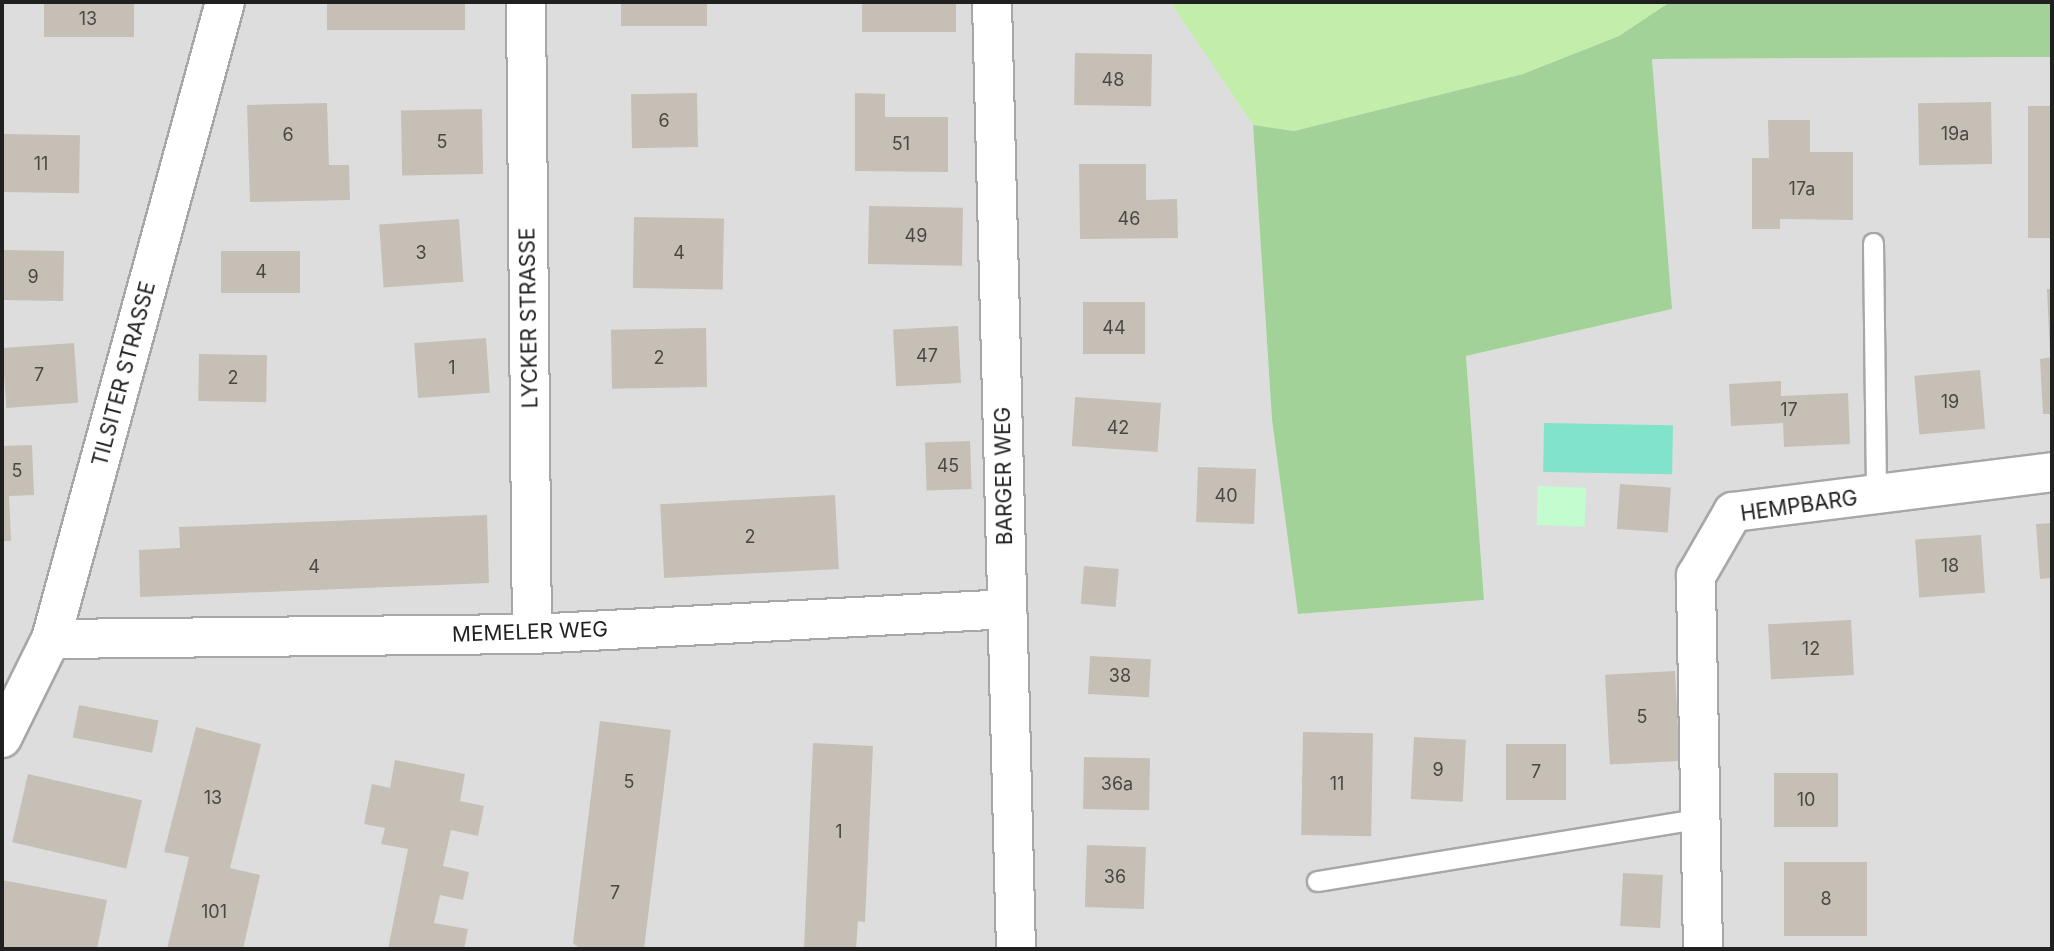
<!DOCTYPE html>
<style>
body{margin:0}
#map{position:relative;width:2054px;height:951px;overflow:hidden;background:#f1efe6;font-family:Inter,sans-serif}
div>[style]{position:absolute}
[style*='--x']{left:calc(var(--x)*1px);top:calc(var(--y)*1px);width:calc(var(--w)*1px);rotate:calc(var(--a)*1deg)}
.residential>*{inset:0;background:#dedddd}
.grass>*{inset:0;background:#c3edab}
.forest>*{inset:0;background:#a3d299}
.park>*{inset:0;background:#c3fccf;transform-origin:0 0}
.pitch>*{inset:0;background:#81e3ca;transform-origin:0 0}
.building>*{inset:0;background:#c6bfb5;transform-origin:0 0}
.roads{filter:drop-shadow(2px 0 #a7a7a7) drop-shadow(-2px 0 #a7a7a7) drop-shadow(0 2px #a7a7a7) drop-shadow(0 -2px #a7a7a7)}
.lane>*{height:19px;margin:-9.5px;padding:0 9.5px;transform-origin:9.5px;border-radius:9.5px;background:#fff}
.street>*{height:38px;margin:-19px;padding:0 19px;transform-origin:19px;border-radius:19px;background:#fff}
span{translate:-50% -50%;white-space:nowrap;text-align:center;line-height:1.15;-webkit-text-stroke:5px #fff;paint-order:stroke}
.number-label{font-size:18px;color:#4a4845}
.number-label span{-webkit-text-stroke-width:0}
.street-label{font-size:21px;color:#202020}
.frame{position:absolute;inset:0;border:4px solid #202020;pointer-events:none}
</style>
<div id="map">
<div class="residential">
<i style="clip-path:polygon(2px 2px,1170px 2px,1253px 125px,1272px 420px,1299px 614px,1484px 600px,1466px 356px,1671px 309px,1652px 59px,2052px 57px,2052px 949px,2px 949px)"></i>
</div>
<div class="grass">
<i style="clip-path:polygon(1170px 2px,1670px 2px,1619px 36px,1523px 74px,1294px 131px,1253px 125px)"></i>
</div>
<div class="forest">
<i style="clip-path:polygon(1670px 2px,2052px 2px,2052px 57px,1652px 59px,1672px 309px,1466px 356px,1484px 600px,1298px 614px,1272px 420px,1253px 125px,1294px 131px,1523px 74px,1619px 36px)"></i>
</div>
<div class="park">
<i style="left:1538px;top:486px;width:48px;height:39px;rotate:2deg"></i>
</div>
<div class="pitch">
<i style="left:1544px;top:423px;width:129px;height:49px;rotate:1deg"></i>
</div>
<div class="building">
<i style="left:44px;top:2px;width:90px;height:35px"></i>
<i style="left:327px;top:2px;width:138px;height:28px"></i>
<i style="left:621px;top:2px;width:86px;height:24px"></i>
<i style="left:862px;top:2px;width:94px;height:30px"></i>
<i style="left:1075px;top:53px;width:77px;height:52px;rotate:1deg"></i>
<i style="left:697px;top:93px;width:54px;height:66px;rotate:89deg"></i>
<i style="clip-path:polygon(855px 93px,885px 94px,885px 117px,948px 117px,948px 172px,855px 171px)"></i>
<i style="left:1991px;top:102px;width:62px;height:73px;rotate:89deg"></i>
<i style="clip-path:polygon(327px 103px,329px 165px,349px 165px,350px 200px,250px 202px,247px 105px)"></i>
<i style="left:2028px;top:106px;width:24px;height:132px"></i>
<i style="left:482px;top:109px;width:65px;height:81px;rotate:89deg"></i>
<i style="clip-path:polygon(1768px 120px,1810px 120px,1810px 152px,1853px 152px,1853px 220px,1780px 219px,1780px 229px,1752px 229px,1752px 158px,1769px 158px)"></i>
<i style="left:4px;top:134px;width:76px;height:58px;rotate:1deg"></i>
<i style="clip-path:polygon(1079px 164px,1146px 164px,1146px 200px,1177px 199px,1178px 238px,1080px 239px)"></i>
<i style="left:869px;top:206px;width:94px;height:58px;rotate:1deg"></i>
<i style="left:634px;top:217px;width:90px;height:71px;rotate:1deg"></i>
<i style="left:459px;top:219px;width:63px;height:80px;rotate:86deg"></i>
<i style="left:64px;top:251px;width:50px;height:62px;rotate:91deg"></i>
<i style="left:300px;top:251px;width:42px;height:79px;rotate:90deg"></i>
<i style="clip-path:polygon(2047px 289px,2052px 289px,2052px 356px,2050px 356px)"></i>
<i style="left:1083px;top:302px;width:62px;height:52px"></i>
<i style="left:958px;top:326px;width:57px;height:65px;rotate:87deg"></i>
<i style="left:706px;top:328px;width:59px;height:95px;rotate:89deg"></i>
<i style="left:486px;top:338px;width:55px;height:72px;rotate:86deg"></i>
<i style="left:74px;top:343px;width:60px;height:72px;rotate:86deg"></i>
<i style="left:199px;top:354px;width:68px;height:47px;rotate:1deg"></i>
<i style="clip-path:polygon(2052px 357px,2052px 414px,2043px 414px,2040px 359px)"></i>
<i style="left:1980px;top:370px;width:59px;height:66px;rotate:85deg"></i>
<i style="clip-path:polygon(1781px 381px,1781px 396px,1848px 393px,1850px 444px,1784px 447px,1783px 423px,1731px 426px,1729px 384px)"></i>
<i style="left:1161px;top:403px;width:49px;height:86px;rotate:94deg"></i>
<i style="left:970px;top:441px;width:48px;height:45px;rotate:88deg"></i>
<i style="clip-path:polygon(32px 445px,34px 495px,9px 496px,11px 541px,2px 541px,2px 446px)"></i>
<i style="left:1198px;top:467px;width:58px;height:55px;rotate:2deg"></i>
<i style="left:1620px;top:484px;width:51px;height:45px;rotate:4deg"></i>
<i style="left:835px;top:495px;width:74px;height:175px;rotate:87deg"></i>
<i style="clip-path:polygon(487px 515px,489px 583px,140px 597px,139px 550px,180px 548px,179px 527px)"></i>
<i style="clip-path:polygon(2052px 523px,2052px 578px,2040px 579px,2036px 524px)"></i>
<i style="left:1981px;top:535px;width:58px;height:66px;rotate:86deg"></i>
<i style="left:1084px;top:566px;width:35px;height:38px;rotate:5deg"></i>
<i style="left:1851px;top:620px;width:55px;height:83px;rotate:87deg"></i>
<i style="left:1090px;top:656px;width:61px;height:38px;rotate:3deg"></i>
<i style="left:1675px;top:671px;width:90px;height:70px;rotate:87deg"></i>
<i style="left:79px;top:705px;width:81px;height:33px;rotate:11deg"></i>
<i style="clip-path:polygon(600px 721px,671px 730px,644px 949px,580px 949px,573px 943px)"></i>
<i style="clip-path:polygon(196px 727px,261px 744px,230px 868px,260px 875px,243px 949px,167px 949px,189px 857px,164px 852px)"></i>
<i style="left:1303px;top:732px;width:70px;height:103px;rotate:1deg"></i>
<i style="left:1414px;top:737px;width:52px;height:62px;rotate:3deg"></i>
<i style="clip-path:polygon(813px 743px,873px 746px,865px 922px,858px 921px,856px 949px,804px 949px)"></i>
<i style="left:1506px;top:744px;width:60px;height:56px"></i>
<i style="left:1084px;top:757px;width:66px;height:52px;rotate:1deg"></i>
<i style="clip-path:polygon(395px 760px,465px 774px,460px 801px,484px 806px,478px 836px,451px 830px,443px 866px,469px 872px,463px 900px,440px 895px,434px 923px,468px 929px,464px 949px,388px 949px,408px 849px,381px 844px,385px 828px,364px 824px,372px 784px,390px 788px)"></i>
<i style="left:1838px;top:773px;width:54px;height:64px;rotate:90deg"></i>
<i style="left:28px;top:774px;width:117px;height:70px;rotate:13deg"></i>
<i style="left:1087px;top:845px;width:59px;height:62px;rotate:2deg"></i>
<i style="left:1784px;top:862px;width:83px;height:74px"></i>
<i style="left:1623px;top:873px;width:40px;height:53px;rotate:3deg"></i>
<i style="clip-path:polygon(2px 880px,107px 900px,97px 949px,2px 949px)"></i>
</div>
<div class="roads">
<div class="lane">
<i style="--x:1873;--y:243;--w:252;--a:89.3"></i>
<i style="--x:1317;--y:881;--w:388;--a:-9.3"></i>
</div>
<div class="street">
<i style="--x:526;--y:2;--w:632;--a:89.46"></i>
<i style="--x:992;--y:2;--w:947;--a:88.55"></i>
<i style="--x:51;--y:639;--w:481;--a:-0.6"></i>
<i style="--x:532;--y:634;--w:476;--a:-3"></i>
<i style="--x:2;--y:738;--w:110;--a:-63.7"></i>
<i style="--x:51;--y:639;--w:660;--a:-74.72"></i>
<i style="--x:1703;--y:949;--w:373;--a:-91.1"></i>
<i style="--x:1696;--y:576;--w:74;--a:-60"></i>
<i style="--x:1733;--y:512;--w:321;--a:-7.1"></i>
</div>
</div>
<div class="number-label">
<span style="left:88px;top:19px">13</span>
<span style="left:1113px;top:80px">48</span>
<span style="left:664px;top:121px">6</span>
<span style="left:1955px;top:134px">19a</span>
<span style="left:288px;top:135px">6</span>
<span style="left:442px;top:142px">5</span>
<span style="left:901px;top:144px">51</span>
<span style="left:41px;top:164px">11</span>
<span style="left:1802px;top:189px">17a</span>
<span style="left:1129px;top:219px">46</span>
<span style="left:916px;top:236px">49</span>
<span style="left:421px;top:253px">3</span>
<span style="left:679px;top:253px">4</span>
<span style="left:261px;top:272px">4</span>
<span style="left:33px;top:277px">9</span>
<span style="left:1114px;top:328px">44</span>
<span style="left:927px;top:356px">47</span>
<span style="left:659px;top:358px">2</span>
<span style="left:452px;top:368px">1</span>
<span style="left:39px;top:375px">7</span>
<span style="left:233px;top:378px">2</span>
<span style="left:1950px;top:402px">19</span>
<span style="left:1789px;top:410px">17</span>
<span style="left:1118px;top:428px">42</span>
<span style="left:948px;top:466px">45</span>
<span style="left:17px;top:471px">5</span>
<span style="left:1226px;top:496px">40</span>
<span style="left:750px;top:537px">2</span>
<span style="left:1950px;top:566px">18</span>
<span style="left:314px;top:567px">4</span>
<span style="left:1811px;top:649px">12</span>
<span style="left:1120px;top:676px">38</span>
<span style="left:1642px;top:717px">5</span>
<span style="left:1438px;top:770px">9</span>
<span style="left:1536px;top:772px">7</span>
<span style="left:629px;top:782px">5</span>
<span style="left:1117px;top:784px">36a</span>
<span style="left:1337px;top:784px">11</span>
<span style="left:213px;top:798px">13</span>
<span style="left:1806px;top:800px">10</span>
<span style="left:839px;top:832px">1</span>
<span style="left:1115px;top:877px">36</span>
<span style="left:615px;top:893px">7</span>
<span style="left:1826px;top:899px">8</span>
<span style="left:214px;top:912px">101</span>
</div>
<div class="street-label">
<span style="left:529px;top:318px;rotate:-91deg">LYCKER STRASSE</span>
<span style="left:124px;top:374px;rotate:-75deg">TILSITER STRASSE</span>
<span style="left:1004px;top:476px;rotate:-91deg">BARGER WEG</span>
<span style="left:1799px;top:506px;rotate:-8deg">HEMPBARG</span>
<span style="left:530px;top:632px;rotate:-2deg">MEMELER WEG</span>
</div>
<div class="frame"></div>
</div>
